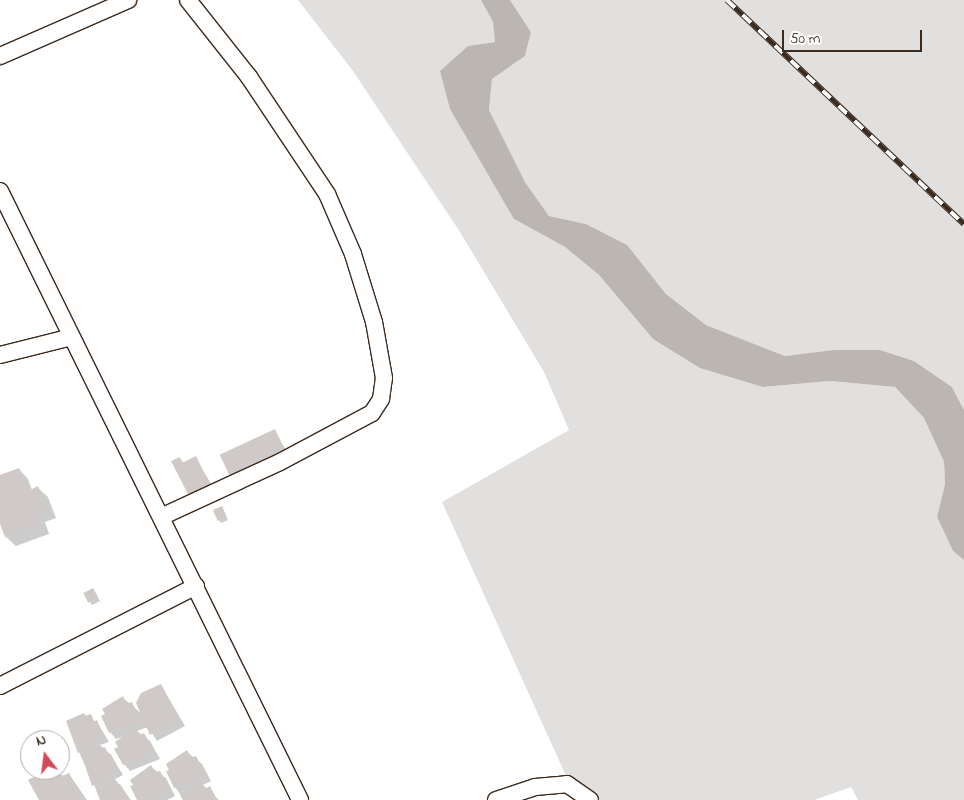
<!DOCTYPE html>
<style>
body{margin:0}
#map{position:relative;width:964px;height:800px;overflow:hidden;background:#fff;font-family:"Indie Flower",sans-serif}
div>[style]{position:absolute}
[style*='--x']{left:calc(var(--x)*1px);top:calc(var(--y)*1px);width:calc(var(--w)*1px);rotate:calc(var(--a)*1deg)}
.green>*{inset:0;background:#e2e0de}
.water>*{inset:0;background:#bcb6b3}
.shadow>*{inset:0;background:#0003}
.building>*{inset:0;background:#cfcac7;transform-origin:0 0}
.roads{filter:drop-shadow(1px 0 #3b2a1e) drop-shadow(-1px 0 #3b2a1e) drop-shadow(0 1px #3b2a1e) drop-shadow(0 -1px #3b2a1e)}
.minor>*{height:16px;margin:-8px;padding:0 8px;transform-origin:8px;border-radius:8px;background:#fff}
.rail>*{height:5.5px;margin-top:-2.75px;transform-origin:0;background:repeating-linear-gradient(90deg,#fff 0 11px,#3b2a1e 0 22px);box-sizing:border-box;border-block:1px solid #3b2a1e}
span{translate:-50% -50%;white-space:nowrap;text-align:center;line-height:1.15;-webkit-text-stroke:5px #fff;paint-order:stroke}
.north{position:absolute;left:20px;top:730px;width:50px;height:50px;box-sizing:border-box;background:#fff;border:1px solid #b1aaa5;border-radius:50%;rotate:345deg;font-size:14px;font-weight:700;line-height:20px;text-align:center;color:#3b2a1e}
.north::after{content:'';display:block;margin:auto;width:18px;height:22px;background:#d1495b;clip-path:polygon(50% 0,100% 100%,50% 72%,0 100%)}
.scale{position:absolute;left:782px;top:30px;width:140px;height:22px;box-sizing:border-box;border:2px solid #3b2a1e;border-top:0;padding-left:6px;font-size:15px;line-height:18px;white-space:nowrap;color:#3b2a1e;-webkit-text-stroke:4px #fff;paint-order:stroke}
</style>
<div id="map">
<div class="green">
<i style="clip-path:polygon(298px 0,481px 0,493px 22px,496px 42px,468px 46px,514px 219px,565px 247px,599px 275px,653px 339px,763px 387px,830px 381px,895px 387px,924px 418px,944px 462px,945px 484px,937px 517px,953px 551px,964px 560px,964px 800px,858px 800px,851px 787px,814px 800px,577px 800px,442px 502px,569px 430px,544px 372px,460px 232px,353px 71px)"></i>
<i style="clip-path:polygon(510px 0,964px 0,964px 410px,952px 387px,914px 361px,880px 350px,833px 350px,785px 356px,706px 325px,666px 294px,626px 245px,586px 224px,549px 216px,525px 182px,489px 110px,492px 79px,525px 56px,531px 32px)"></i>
</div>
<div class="water">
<i style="clip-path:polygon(481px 0,510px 0,531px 32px,525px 56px,492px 79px,489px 110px,525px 182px,549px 216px,586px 224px,627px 245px,666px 294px,706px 325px,785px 356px,833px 350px,880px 350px,914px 361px,952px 387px,964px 410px,964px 560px,953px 551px,937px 517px,945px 484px,944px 462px,924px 418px,895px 387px,830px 381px,763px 387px,700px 368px,653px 339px,599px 275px,565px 247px,514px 219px,450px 109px,440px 71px,468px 46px,495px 42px,493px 22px)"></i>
</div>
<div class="shadow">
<i style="clip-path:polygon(274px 430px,290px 457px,237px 482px,230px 475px)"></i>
<i style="clip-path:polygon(195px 457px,216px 492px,196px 502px,179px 458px,184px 463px)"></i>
<i style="clip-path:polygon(19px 469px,28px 479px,32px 490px,38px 488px,48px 497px,56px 518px,45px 522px,49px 534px,16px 546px,6px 537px,0 520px,0 476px)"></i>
<i style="clip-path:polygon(221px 507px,228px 520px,221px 523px,219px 520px)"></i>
<i style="clip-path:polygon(95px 592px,100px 601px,92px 605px,90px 602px)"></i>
<i style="clip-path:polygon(161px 685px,185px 726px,157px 741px,148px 727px,137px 731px,150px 741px,160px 759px,130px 771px,124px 764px,119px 748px,125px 736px,116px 739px,110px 732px,123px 698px,142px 714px)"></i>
<i style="clip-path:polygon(83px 714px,97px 722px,109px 742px,100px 745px,111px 755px,123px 775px,115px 779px,131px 800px,101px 800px,79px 752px)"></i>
<i style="clip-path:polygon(187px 752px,202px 764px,211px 781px,203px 785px,219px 800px,184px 800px,175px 787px)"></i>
<i style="clip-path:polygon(151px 767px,166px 778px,175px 796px,167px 800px,138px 800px)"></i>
<i style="clip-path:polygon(50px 770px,57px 770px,64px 777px,69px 774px,87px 800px,40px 800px)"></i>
</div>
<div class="building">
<i style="left:275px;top:429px;width:23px;height:61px;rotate:65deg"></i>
<i style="clip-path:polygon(196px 456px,210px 485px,189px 496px,171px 461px,180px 457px,182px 463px)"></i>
<i style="clip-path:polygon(19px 468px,28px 491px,38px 486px,47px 509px,36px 513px,40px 524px,5px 537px,0 524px,0 475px)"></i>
<i style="left:222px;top:506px;width:12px;height:10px;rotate:66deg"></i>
<i style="left:93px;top:588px;width:11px;height:11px;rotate:63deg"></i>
<i style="clip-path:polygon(161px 684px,179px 719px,150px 735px,136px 703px,141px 693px)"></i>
<i style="clip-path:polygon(123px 696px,127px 704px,132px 702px,141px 722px,109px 733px,101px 716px,105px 714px,102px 709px)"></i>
<i style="clip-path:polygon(84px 713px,85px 716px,91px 714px,94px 722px,97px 720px,103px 735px,95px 739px,97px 744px,78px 753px,66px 721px)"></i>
<i style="clip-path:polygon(135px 728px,139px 736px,144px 733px,155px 752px,123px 765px,114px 749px,118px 747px,115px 742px)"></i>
<i style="clip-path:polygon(98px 746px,100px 749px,105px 747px,109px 755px,111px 754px,118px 769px,110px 772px,112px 777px,92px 786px,81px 754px)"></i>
<i style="clip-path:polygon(187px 750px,191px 758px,196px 756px,206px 775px,174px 788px,166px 771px,169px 770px,166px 764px)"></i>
<i style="clip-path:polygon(151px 765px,155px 773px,160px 771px,170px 790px,150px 800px,137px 800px,130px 786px,133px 785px,130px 780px)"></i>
<i style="clip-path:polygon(47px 770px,57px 770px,60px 777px,69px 773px,83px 800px,39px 800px,28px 780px)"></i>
<i style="clip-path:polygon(201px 781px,205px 789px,210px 786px,217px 800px,183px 800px,180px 795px)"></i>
<i style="clip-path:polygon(113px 783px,114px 786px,120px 784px,130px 800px,100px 800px,96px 790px)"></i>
</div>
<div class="roads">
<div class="minor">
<i style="--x:0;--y:56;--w:140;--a:-23.6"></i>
<i style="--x:0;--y:191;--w:679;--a:63.77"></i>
<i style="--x:0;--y:355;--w:74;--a:-14"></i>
<i style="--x:163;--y:516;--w:129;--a:-24.8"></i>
<i style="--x:280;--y:462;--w:104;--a:-28"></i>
<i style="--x:372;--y:413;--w:17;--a:-57"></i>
<i style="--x:381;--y:399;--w:21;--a:-82"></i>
<i style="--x:384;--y:378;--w:57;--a:-100.1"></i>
<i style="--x:374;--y:322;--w:71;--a:-107.2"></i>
<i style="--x:353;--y:254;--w:65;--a:-113.4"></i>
<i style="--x:327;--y:194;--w:141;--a:-123.7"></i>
<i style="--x:249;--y:77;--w:98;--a:-128.4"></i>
<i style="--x:0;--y:686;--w:220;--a:-27"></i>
<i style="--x:496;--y:800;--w:41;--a:-18.4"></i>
<i style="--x:535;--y:787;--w:32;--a:-5"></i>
<i style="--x:567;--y:784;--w:28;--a:35"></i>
</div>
</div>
<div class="rail">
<i style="--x:727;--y:0;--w:326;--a:43.4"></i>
</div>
<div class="north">N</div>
<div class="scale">50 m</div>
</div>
